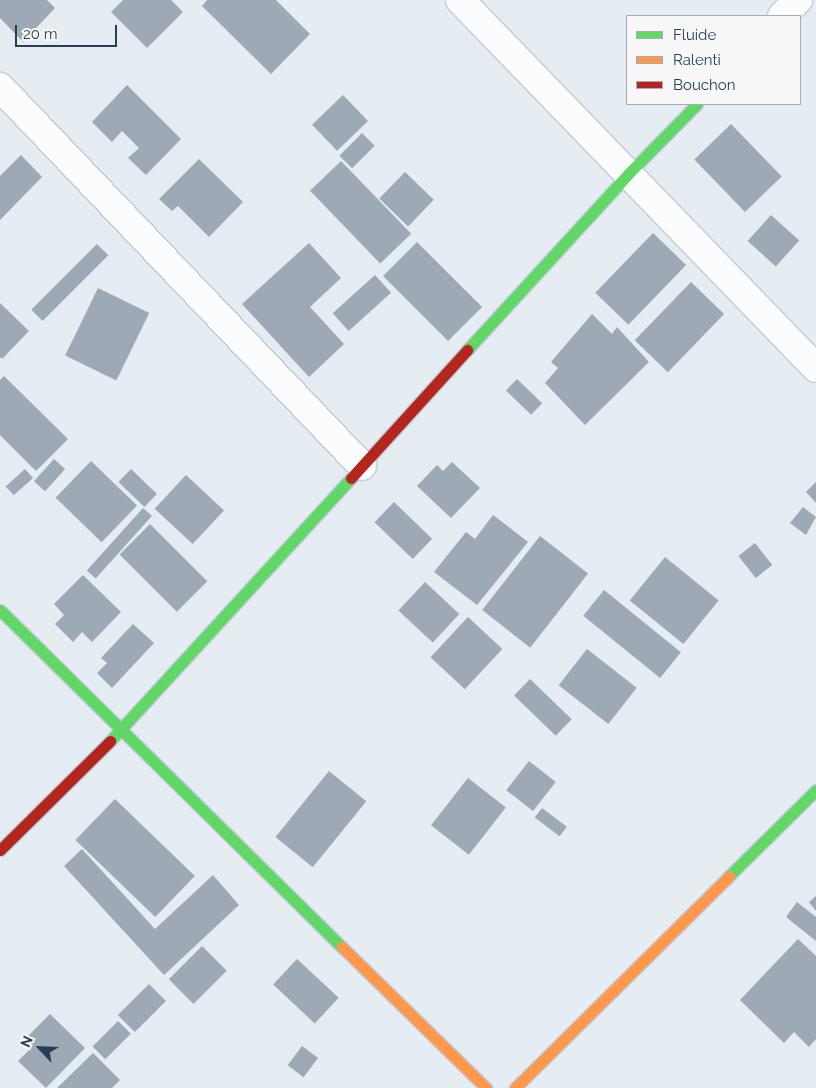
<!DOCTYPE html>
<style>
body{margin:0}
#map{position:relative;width:816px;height:1088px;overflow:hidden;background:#e5ecf2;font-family:Raleway,sans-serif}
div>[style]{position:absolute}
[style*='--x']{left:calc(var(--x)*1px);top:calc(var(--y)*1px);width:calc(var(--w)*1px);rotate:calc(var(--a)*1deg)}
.building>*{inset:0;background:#9da9b5;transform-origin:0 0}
.roads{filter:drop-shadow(1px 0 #becddb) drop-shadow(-1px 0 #becddb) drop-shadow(0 1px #becddb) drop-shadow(0 -1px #becddb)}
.street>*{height:28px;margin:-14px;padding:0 14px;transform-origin:14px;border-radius:14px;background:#fbfcfd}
.fast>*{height:11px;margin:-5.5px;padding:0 5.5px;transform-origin:5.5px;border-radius:5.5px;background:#63d668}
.slow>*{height:11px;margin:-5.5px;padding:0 5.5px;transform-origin:5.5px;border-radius:5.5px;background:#ff974d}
.jam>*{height:11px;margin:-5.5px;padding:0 5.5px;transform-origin:5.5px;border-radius:5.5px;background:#b3261e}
span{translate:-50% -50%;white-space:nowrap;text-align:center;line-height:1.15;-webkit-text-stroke:5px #f7f7f7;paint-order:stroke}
.legend{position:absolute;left:626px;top:15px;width:175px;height:90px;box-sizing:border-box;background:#f7f7f7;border:1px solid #a4adb6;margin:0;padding:6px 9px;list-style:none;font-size:15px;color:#273f55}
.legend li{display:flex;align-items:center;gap:10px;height:25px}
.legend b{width:25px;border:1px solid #a4adb6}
.north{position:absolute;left:15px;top:1023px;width:50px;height:50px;-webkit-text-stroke:4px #f7f7f7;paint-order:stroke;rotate:295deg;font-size:14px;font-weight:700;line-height:20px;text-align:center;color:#273f55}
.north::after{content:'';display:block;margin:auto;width:18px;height:22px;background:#273f55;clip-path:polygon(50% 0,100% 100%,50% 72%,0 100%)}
.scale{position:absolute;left:15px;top:25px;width:102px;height:22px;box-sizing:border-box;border:2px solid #273f55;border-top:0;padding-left:6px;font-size:15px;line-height:18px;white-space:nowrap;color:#273f55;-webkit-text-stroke:4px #f7f7f7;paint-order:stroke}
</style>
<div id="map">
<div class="building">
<i style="clip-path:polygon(0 0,47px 0,55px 8px,23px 42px,0 18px)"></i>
<i style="clip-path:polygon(123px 0,171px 0,183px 12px,147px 48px,111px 12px)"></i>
<i style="clip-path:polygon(207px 0,276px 0,310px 34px,271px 74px,202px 6px)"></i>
<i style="clip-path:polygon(127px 85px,181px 139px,146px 175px,128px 158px,139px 148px,122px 131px,112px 142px,92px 122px)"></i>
<i style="left:343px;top:95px;width:36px;height:43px;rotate:46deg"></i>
<i style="left:731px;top:124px;width:73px;height:51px;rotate:46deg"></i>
<i style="left:362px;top:133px;width:18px;height:32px;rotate:45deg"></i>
<i style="clip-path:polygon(21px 155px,42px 177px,0 220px,0 176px)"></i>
<i style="clip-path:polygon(199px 159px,243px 202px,209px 237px,178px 206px,172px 211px,159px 199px)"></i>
<i style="left:341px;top:161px;width:101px;height:43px;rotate:46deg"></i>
<i style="left:405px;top:172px;width:40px;height:37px;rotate:44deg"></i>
<i style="left:771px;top:215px;width:38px;height:35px;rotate:42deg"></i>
<i style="left:653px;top:233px;width:46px;height:83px;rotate:44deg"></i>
<i style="left:417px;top:242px;width:92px;height:48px;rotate:45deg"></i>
<i style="clip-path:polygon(309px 243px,341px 278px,310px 307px,344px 344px,309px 377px,242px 304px)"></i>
<i style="left:97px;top:244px;width:16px;height:93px;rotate:45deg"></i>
<i style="left:375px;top:275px;width:24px;height:57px;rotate:48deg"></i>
<i style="left:691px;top:282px;width:46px;height:81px;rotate:44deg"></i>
<i style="left:98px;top:288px;width:57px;height:75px;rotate:26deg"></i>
<i style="clip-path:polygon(0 303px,29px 331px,2px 359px,0 357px)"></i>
<i style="clip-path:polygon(592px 314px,612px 334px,617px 327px,649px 362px,585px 425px,545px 383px,558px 368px,551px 362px)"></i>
<i style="clip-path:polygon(4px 376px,68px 439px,36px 471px,0 435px,0 380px)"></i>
<i style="left:517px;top:379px;width:35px;height:16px;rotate:44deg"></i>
<i style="left:54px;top:459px;width:15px;height:30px;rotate:42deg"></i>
<i style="left:91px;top:461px;width:64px;height:51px;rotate:44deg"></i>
<i style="clip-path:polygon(452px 462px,480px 488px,451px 518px,417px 486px,437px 465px,443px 471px)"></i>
<i style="left:25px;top:469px;width:12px;height:26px;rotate:48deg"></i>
<i style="left:131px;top:469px;width:36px;height:18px;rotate:44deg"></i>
<i style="left:186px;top:475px;width:52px;height:46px;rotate:43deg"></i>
<i style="clip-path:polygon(816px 482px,816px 503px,806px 492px)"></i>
<i style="left:394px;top:502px;width:53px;height:28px;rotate:44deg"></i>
<i style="clip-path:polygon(803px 507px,816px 517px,806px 535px,790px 523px)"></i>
<i style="left:143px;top:508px;width:12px;height:84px;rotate:42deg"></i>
<i style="clip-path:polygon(493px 515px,528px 542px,477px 605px,434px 572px,466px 532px,475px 539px)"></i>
<i style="left:150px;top:524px;width:81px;height:43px;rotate:45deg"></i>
<i style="left:540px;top:536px;width:61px;height:94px;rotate:38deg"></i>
<i style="left:755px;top:543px;width:28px;height:21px;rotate:52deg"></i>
<i style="left:665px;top:557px;width:69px;height:56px;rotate:39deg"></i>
<i style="clip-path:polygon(83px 575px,121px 612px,92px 642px,82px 632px,73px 642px,55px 624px,64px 615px,54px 604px)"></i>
<i style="left:425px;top:582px;width:47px;height:39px;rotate:43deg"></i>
<i style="left:604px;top:590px;width:99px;height:33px;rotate:39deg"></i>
<i style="left:468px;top:617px;width:47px;height:55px;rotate:43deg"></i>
<i style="clip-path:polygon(133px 624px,154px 643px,112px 688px,97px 673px,107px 663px,101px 658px)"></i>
<i style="left:587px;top:649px;width:63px;height:46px;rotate:38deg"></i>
<i style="left:530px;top:679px;width:58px;height:23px;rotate:44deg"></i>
<i style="left:529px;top:761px;width:34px;height:37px;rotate:38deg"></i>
<i style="left:329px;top:771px;width:48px;height:85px;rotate:39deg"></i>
<i style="left:468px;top:778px;width:48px;height:60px;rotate:38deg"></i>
<i style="left:115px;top:799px;width:111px;height:57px;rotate:44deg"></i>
<i style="left:542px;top:808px;width:31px;height:12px;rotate:37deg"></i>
<i style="clip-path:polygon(82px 849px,155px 929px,213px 875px,239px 905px,164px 975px,64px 866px)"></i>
<i style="clip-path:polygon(816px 896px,816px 911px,809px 902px)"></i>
<i style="clip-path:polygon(797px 902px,816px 917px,816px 941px,786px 917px)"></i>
<i style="clip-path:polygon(798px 939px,816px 956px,816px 1039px,809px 1047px,794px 1032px,784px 1043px,740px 1000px)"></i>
<i style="left:202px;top:946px;width:35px;height:47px;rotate:45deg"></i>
<i style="left:297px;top:959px;width:57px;height:35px;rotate:43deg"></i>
<i style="left:149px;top:984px;width:24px;height:44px;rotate:45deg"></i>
<i style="clip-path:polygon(50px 1014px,85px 1048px,46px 1088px,18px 1061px,31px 1048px,24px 1040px)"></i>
<i style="left:118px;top:1021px;width:18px;height:36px;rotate:45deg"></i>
<i style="left:302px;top:1046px;width:20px;height:24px;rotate:37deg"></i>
<i style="clip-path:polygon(93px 1053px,120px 1080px,112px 1088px,57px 1088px)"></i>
</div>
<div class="roads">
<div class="street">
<i style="--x:460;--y:0;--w:512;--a:45.95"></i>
<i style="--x:782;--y:16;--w:23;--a:-45"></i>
<i style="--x:0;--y:87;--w:524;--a:46.31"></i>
</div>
<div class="fast">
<i style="--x:467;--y:350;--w:239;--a:-47.5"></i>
<i style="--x:628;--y:174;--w:98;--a:-45.4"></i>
<i style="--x:0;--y:610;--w:480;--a:44.6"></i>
<i style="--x:110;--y:741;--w:357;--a:-47.5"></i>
<i style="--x:729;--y:876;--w:122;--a:-44.7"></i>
</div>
<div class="slow">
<i style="--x:342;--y:947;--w:202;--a:44.4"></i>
<i style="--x:515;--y:1088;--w:301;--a:-44.7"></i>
</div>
<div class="jam">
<i style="--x:351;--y:478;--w:173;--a:-47.8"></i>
<i style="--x:0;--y:850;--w:155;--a:-44.7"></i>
</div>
</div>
<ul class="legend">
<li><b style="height:6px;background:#63d668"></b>Fluide</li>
<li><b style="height:6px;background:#ff974d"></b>Ralenti</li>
<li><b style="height:6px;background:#b3261e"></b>Bouchon</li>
</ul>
<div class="north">N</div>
<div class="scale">20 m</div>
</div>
